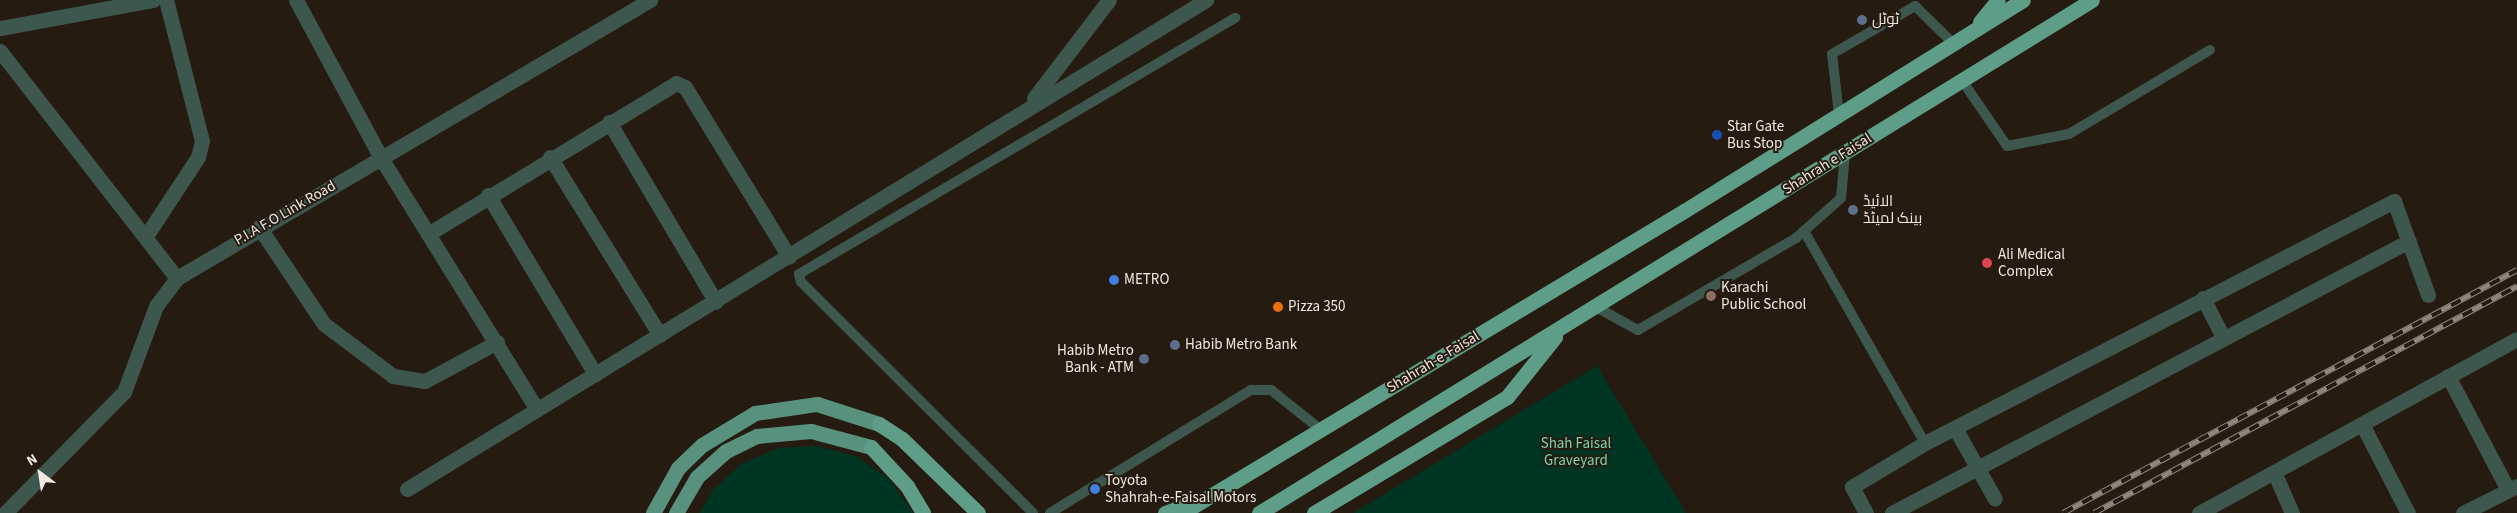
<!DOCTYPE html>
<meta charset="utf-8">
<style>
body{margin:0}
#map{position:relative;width:2517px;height:513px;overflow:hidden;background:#261b11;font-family:"Source Sans 3",Cairo,sans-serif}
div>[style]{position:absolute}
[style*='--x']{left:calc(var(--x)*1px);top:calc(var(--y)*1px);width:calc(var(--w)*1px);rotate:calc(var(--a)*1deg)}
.green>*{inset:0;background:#013523}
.service>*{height:10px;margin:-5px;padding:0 5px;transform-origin:5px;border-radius:5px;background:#3d574e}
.minor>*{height:15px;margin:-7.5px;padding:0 7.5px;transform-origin:7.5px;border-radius:7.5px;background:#3d574e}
.primary>*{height:15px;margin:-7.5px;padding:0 7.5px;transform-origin:7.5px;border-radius:7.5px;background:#58927e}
.trunk>*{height:15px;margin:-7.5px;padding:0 7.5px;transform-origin:7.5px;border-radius:7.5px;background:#5e9e88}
.rail>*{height:5.5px;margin-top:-2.75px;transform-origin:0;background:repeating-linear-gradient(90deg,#261b11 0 11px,#90867e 0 22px);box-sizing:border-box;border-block:1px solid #90867e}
.dots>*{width:14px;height:14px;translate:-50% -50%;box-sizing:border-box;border:2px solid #261b11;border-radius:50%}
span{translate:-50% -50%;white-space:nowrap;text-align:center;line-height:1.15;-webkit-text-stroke:4px #261b11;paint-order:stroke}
.poi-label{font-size:15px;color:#f0e8e1}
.left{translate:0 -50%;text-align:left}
.right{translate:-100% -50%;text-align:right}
.street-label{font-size:15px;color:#f0e8e1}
.park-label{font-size:15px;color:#77d6ab}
.north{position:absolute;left:15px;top:448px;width:50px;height:50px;-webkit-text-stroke:4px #261b11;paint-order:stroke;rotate:329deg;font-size:14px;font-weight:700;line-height:20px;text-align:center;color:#f0e8e1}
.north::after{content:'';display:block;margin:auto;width:18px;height:22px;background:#f0e8e1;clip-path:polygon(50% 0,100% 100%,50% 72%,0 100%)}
</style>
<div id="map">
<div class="green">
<i style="clip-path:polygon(1597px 366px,1686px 513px,1353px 513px)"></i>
<i style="clip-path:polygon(817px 446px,856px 456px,888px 478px,913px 513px,700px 513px,712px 491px,741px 464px,778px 448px)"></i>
</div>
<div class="service">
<i style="--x:1961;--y:79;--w:81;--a:55.5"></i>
<i style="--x:2007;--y:146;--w:63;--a:-11"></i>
<i style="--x:2069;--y:134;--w:164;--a:-30.8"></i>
<i style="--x:1839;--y:115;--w:61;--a:-96.5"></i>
<i style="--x:1832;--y:54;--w:96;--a:-30"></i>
<i style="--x:1915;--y:6;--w:54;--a:44.3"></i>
<i style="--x:1804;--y:231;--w:244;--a:60.3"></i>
<i style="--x:1596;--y:307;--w:48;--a:28.7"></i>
<i style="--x:1638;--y:330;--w:183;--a:-30.2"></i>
<i style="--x:1796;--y:238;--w:60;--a:-41.6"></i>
<i style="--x:1841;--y:198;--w:44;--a:-84.8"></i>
<i style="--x:1033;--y:513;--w:327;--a:-135.1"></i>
<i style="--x:801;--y:282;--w:8;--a:-104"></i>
<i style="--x:799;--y:274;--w:506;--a:-30.42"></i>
<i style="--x:1050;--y:513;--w:236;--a:-31.5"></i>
<i style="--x:1251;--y:390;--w:20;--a:0"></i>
<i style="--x:1271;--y:390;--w:63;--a:38.5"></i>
</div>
<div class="minor">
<i style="--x:296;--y:0;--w:179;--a:61.7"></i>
<i style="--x:381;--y:158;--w:296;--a:58.2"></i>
<i style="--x:0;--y:28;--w:156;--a:-10.4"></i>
<i style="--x:0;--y:51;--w:288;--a:52.1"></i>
<i style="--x:1034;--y:98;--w:123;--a:-52.6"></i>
<i style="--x:609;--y:122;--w:209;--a:59.3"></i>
<i style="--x:550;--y:157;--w:209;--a:58.3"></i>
<i style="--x:488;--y:195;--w:209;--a:59.1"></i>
<i style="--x:259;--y:227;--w:117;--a:56.2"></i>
<i style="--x:324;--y:324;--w:86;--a:37"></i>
<i style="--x:393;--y:376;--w:32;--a:9"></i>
<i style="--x:425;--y:381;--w:82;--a:-28.4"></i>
<i style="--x:428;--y:234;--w:290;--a:-31.3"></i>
<i style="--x:676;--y:83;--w:10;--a:24"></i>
<i style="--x:685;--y:87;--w:199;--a:58.5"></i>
<i style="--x:146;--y:236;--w:95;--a:-56.6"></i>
<i style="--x:198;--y:157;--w:16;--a:-76"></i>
<i style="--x:202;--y:141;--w:146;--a:-104.3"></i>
<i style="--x:2203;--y:298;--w:44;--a:62.9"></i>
<i style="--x:2448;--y:376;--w:129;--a:62.2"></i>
<i style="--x:2362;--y:424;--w:100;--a:62.7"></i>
<i style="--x:1955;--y:428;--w:81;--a:60.6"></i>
<i style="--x:2274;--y:472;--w:45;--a:66.3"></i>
<i style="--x:407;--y:489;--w:937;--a:-31.47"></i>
<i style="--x:5;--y:513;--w:170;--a:-45.5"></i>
<i style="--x:124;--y:392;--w:92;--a:-69.6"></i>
<i style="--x:156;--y:306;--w:35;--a:-53"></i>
<i style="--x:177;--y:278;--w:549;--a:-30.44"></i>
<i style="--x:1866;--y:513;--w:30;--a:-118"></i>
<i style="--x:1852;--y:487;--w:85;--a:-31.1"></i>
<i style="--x:1925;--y:443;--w:528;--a:-27.29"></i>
<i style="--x:2394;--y:201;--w:100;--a:70.1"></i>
<i style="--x:1892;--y:513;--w:584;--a:-27.75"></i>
<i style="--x:2199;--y:513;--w:362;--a:-28.7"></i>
<i style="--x:2463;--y:513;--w:60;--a:-26.6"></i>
</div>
<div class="primary">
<i style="--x:653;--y:513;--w:51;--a:-60.9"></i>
<i style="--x:678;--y:468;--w:33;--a:-44"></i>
<i style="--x:702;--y:445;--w:62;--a:-31.1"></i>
<i style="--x:755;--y:413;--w:63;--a:-8.3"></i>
<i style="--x:817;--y:404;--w:65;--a:17.9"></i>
<i style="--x:676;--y:513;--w:42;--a:-59.7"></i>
<i style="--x:697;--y:477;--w:39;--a:-42"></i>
<i style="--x:726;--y:451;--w:34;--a:-26"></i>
<i style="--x:757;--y:436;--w:54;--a:-5.3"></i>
<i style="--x:811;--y:431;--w:62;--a:14.9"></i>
</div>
<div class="trunk">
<i style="--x:1980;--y:22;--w:28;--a:-51"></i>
<i style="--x:879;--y:424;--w:27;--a:33"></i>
<i style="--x:902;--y:439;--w:106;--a:44.2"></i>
<i style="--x:871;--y:447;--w:53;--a:47.3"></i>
<i style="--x:907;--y:486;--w:31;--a:59"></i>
<i style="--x:1165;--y:513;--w:28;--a:-21"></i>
<i style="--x:1182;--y:513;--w:586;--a:-31.03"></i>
<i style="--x:1684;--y:211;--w:399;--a:-31.9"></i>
<i style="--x:1259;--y:513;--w:978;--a:-31.63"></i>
<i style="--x:1314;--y:513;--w:225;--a:-31"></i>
<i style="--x:1507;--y:397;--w:77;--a:-51.3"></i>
</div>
<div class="rail">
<i style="--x:2063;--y:513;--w:515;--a:-28.16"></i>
<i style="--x:2094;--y:513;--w:480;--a:-28.2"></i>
</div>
<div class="dots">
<i style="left:1862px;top:20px;background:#5c6f8a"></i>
<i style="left:1717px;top:135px;background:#1a4fb4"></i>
<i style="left:1853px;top:210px;background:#5c6f8a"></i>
<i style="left:1987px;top:263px;background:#e0444e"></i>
<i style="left:1114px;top:280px;background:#3f7fe0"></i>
<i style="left:1711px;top:296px;background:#8d6e63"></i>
<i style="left:1278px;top:307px;background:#e8710a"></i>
<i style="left:1175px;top:345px;background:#5c6f8a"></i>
<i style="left:1144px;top:359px;background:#5c6f8a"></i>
<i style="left:1095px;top:489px;background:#3f7fe0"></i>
</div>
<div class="poi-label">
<span class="left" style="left:1872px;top:20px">ٹوٹل</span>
<span class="left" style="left:1727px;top:135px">Star Gate<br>Bus Stop</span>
<span class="left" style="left:1863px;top:210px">الائیڈ<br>بینک لمیٹڈ</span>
<span class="left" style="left:1998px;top:263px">Ali Medical<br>Complex</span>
<span class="left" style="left:1124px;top:280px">METRO</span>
<span class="left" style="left:1721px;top:296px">Karachi<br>Public School</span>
<span class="left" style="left:1288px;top:307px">Pizza 350</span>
<span class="left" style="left:1185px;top:345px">Habib Metro Bank</span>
<span class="right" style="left:1134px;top:359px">Habib Metro<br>Bank - ATM</span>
<span class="left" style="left:1105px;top:489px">Toyota<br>Shahrah-e-Faisal Motors</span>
</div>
<div class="street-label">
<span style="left:1827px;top:164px;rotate:-32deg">Shahrah e Faisal</span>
<span style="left:285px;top:213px;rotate:-30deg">P.I.A F.O Link Road</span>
<span style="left:1433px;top:362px;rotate:-31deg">Shahrah-e-Faisal</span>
</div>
<div class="park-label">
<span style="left:1576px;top:452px">Shah Faisal<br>Graveyard</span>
</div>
<div class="north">N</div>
</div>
